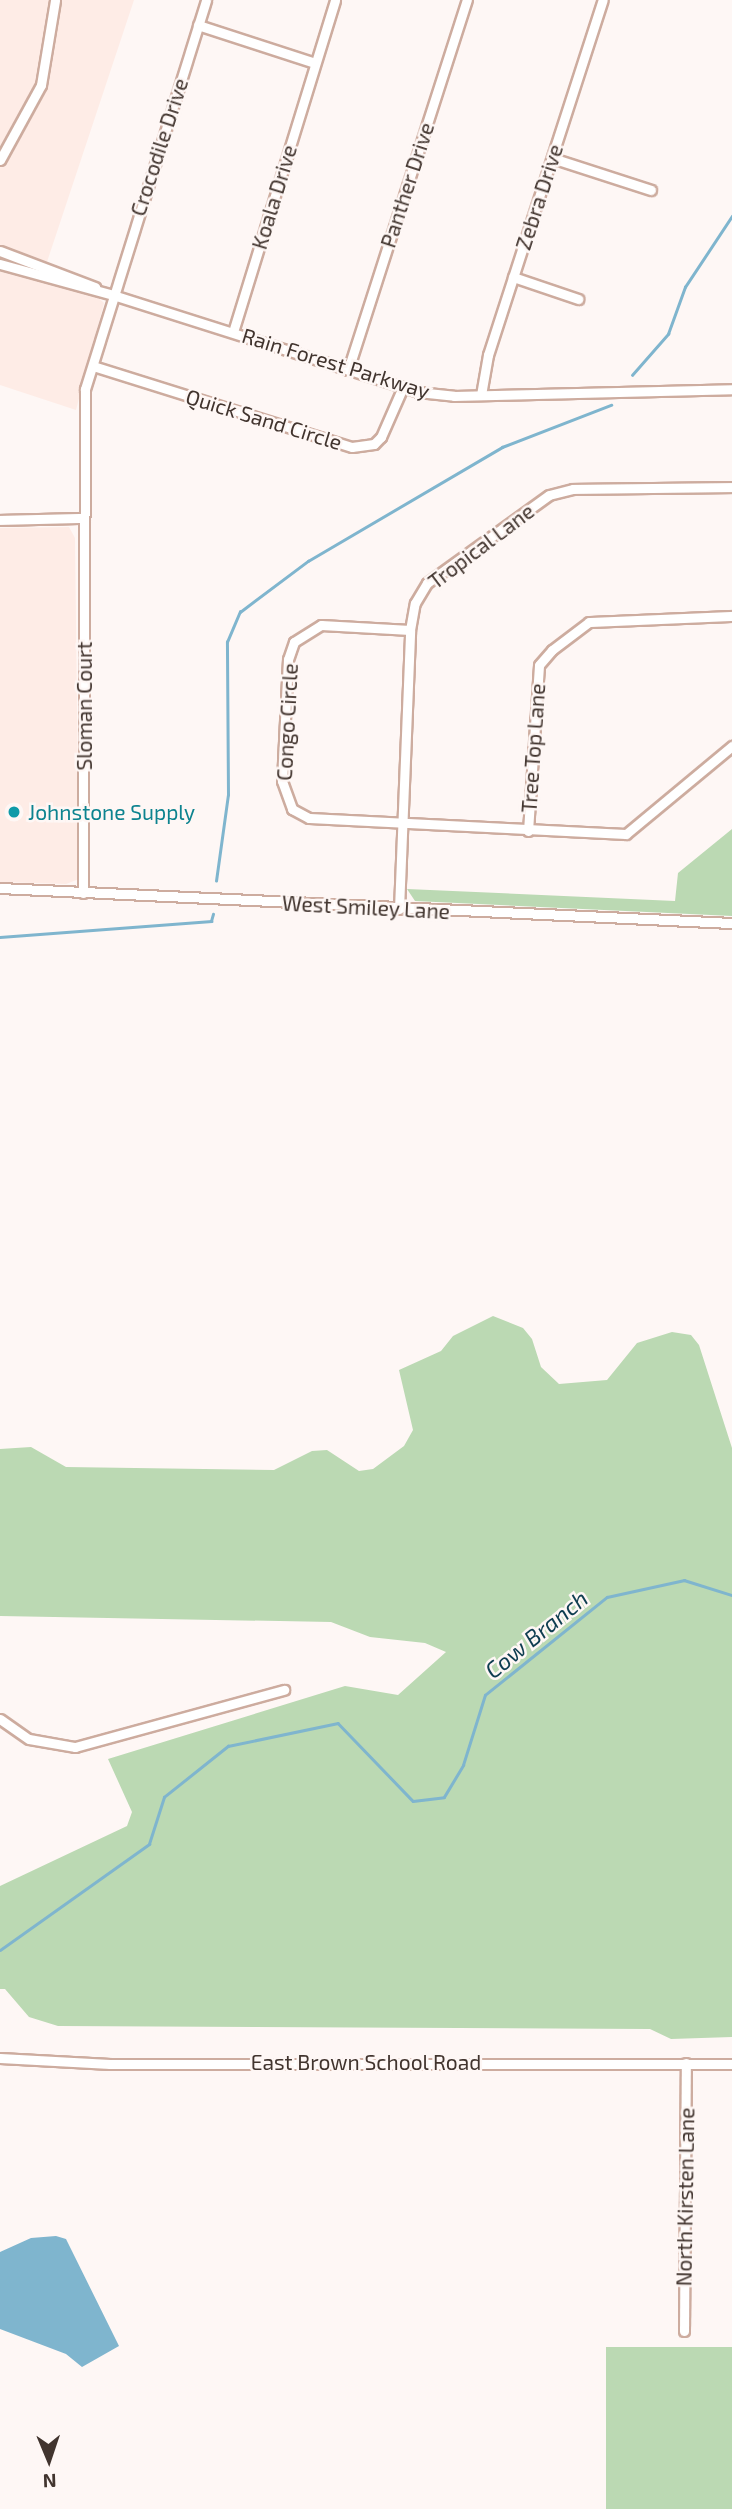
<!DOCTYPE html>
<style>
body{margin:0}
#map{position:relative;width:732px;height:2509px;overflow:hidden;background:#fef7f5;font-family:"Exo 2",sans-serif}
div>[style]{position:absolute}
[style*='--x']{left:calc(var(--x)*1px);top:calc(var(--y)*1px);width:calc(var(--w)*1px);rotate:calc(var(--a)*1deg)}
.built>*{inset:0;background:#feece6}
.green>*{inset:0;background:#bbd9b3;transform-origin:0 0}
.water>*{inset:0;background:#7fb5ce}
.stream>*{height:2.5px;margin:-1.25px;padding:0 1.25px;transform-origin:1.25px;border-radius:1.25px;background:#7fb5ce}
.roads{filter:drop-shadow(2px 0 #cdac9f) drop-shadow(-2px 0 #cdac9f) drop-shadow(0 2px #cdac9f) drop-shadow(0 -2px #cdac9f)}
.minor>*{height:9px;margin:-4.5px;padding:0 4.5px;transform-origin:4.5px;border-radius:4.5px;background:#fff}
.dots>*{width:19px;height:19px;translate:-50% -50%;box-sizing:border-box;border:4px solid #fef7f5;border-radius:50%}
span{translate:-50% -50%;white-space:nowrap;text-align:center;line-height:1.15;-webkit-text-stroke:5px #fef7f5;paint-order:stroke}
.street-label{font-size:21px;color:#41342e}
.culture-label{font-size:21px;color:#0d838f}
.left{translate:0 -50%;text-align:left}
.water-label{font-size:23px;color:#0e3d50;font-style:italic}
.north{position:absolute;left:14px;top:2425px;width:70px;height:70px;-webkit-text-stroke:5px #fef7f5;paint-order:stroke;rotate:178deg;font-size:19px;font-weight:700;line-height:28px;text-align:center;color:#41342e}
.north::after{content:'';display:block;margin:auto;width:24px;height:32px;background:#41342e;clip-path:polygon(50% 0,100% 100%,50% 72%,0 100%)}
</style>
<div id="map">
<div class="built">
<i style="clip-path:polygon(0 0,134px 0,41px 280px,95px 295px,104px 303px,76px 410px,0 385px)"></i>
<i style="clip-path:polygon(69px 527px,75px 538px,79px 879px,66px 884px,0 882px,0 528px)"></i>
</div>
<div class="green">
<i style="clip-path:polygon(732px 829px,732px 916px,415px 901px,407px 889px,675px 901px,678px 873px)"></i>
<i style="clip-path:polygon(493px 1316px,523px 1328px,532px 1339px,541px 1367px,559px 1384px,607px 1380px,637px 1343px,672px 1332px,691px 1335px,699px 1345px,732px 1448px,732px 2037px,671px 2039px,650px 2029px,58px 2026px,29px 2017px,5px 1989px,0 1989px,0 1886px,127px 1826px,132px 1812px,108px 1759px,345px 1686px,398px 1695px,446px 1652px,425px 1643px,370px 1637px,331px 1622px,0 1616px,0 1449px,31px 1447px,66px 1467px,274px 1470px,312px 1451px,327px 1450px,359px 1471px,373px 1469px,404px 1446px,413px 1430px,399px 1370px,441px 1351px,453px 1336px)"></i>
<i style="left:732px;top:2347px;width:162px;height:126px;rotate:90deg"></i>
</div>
<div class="water">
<i style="clip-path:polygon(56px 2236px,66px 2239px,119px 2346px,82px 2367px,66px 2354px,0 2329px,0 2252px,31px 2238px)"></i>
</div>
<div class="stream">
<i style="--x:632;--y:375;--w:55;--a:-48.7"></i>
<i style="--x:668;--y:334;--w:50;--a:-70.1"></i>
<i style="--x:685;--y:287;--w:85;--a:-56.5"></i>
<i style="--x:216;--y:881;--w:87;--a:-82.1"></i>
<i style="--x:228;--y:795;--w:153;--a:-90.4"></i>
<i style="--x:227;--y:642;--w:33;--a:-67"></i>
<i style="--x:240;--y:612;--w:85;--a:-36.9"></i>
<i style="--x:308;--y:561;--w:225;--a:-30.4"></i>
<i style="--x:502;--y:447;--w:117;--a:-21.1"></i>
<i style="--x:0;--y:937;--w:212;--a:-4.3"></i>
<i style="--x:211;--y:921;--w:7;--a:-74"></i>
<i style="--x:0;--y:1950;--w:183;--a:-35.4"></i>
<i style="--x:149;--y:1844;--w:49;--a:-72.3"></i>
<i style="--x:164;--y:1797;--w:82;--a:-38.6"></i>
<i style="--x:228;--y:1746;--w:112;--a:-11.8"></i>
<i style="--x:338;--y:1723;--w:108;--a:46.1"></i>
<i style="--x:413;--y:1801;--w:31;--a:-7"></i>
<i style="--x:444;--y:1797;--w:37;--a:-59"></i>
<i style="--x:463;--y:1765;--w:73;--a:-72.6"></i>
<i style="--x:485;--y:1695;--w:156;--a:-38.8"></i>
<i style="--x:607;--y:1597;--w:79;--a:-12.4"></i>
<i style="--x:684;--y:1580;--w:50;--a:17.4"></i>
</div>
<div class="roads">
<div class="minor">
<i style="--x:198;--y:25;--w:123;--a:18"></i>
<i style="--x:552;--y:158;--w:104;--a:17.9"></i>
<i style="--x:0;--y:160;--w:85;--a:-61.3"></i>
<i style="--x:41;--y:85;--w:86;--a:-80.6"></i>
<i style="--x:0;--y:251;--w:102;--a:20.8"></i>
<i style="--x:0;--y:264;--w:117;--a:15.3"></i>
<i style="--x:113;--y:295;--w:320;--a:17.6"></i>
<i style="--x:418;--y:392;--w:36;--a:6"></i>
<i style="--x:454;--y:396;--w:278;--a:-1.4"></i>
<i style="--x:513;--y:277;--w:69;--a:18.7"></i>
<i style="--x:233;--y:332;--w:347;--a:-72.9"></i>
<i style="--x:93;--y:366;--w:271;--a:17.4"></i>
<i style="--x:352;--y:447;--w:22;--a:-8"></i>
<i style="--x:374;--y:444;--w:10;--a:-45"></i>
<i style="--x:381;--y:437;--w:55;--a:-66.3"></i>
<i style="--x:348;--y:370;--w:389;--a:-72.2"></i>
<i style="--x:481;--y:395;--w:41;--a:-80.1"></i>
<i style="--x:488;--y:355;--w:373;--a:-72.1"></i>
<i style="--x:0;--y:520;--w:84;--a:-1.4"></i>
<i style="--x:410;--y:630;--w:89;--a:-176.8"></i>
<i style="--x:321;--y:625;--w:32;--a:148"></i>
<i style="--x:294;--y:642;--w:18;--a:109"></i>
<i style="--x:288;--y:659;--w:122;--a:92.8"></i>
<i style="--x:282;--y:781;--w:30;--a:70"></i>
<i style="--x:292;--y:809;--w:19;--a:28"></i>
<i style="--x:309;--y:818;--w:317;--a:2.9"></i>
<i style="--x:626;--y:834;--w:138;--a:-39.7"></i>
<i style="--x:528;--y:831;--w:166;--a:-86.2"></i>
<i style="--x:539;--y:665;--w:20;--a:-49"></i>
<i style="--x:552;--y:650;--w:46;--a:-37.1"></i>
<i style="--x:589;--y:622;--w:143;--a:-2.4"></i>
<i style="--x:0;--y:888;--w:733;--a:2.74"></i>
<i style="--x:83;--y:893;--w:504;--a:-89.77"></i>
<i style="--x:85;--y:389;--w:407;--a:-72.7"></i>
<i style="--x:399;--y:909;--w:279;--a:-87.7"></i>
<i style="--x:410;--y:630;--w:27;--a:-80"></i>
<i style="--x:415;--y:603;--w:23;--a:-59"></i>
<i style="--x:427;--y:583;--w:150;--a:-35.8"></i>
<i style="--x:549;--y:495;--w:25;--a:-14"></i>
<i style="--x:573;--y:489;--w:159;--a:-0.7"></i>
<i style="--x:0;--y:1719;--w:35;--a:35"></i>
<i style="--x:29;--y:1739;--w:47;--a:9.9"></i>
<i style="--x:75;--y:1747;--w:217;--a:-15.3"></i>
<i style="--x:0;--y:2058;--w:110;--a:3.1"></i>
<i style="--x:110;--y:2064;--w:622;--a:0"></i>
<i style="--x:684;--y:2331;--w:268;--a:-89.6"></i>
</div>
</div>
<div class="dots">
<i style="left:14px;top:812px;background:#0f9aa8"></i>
</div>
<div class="street-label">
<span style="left:159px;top:147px;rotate:-72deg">Crocodile Drive</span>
<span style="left:407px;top:185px;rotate:-72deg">Panther Drive</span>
<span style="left:274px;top:197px;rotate:-73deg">Koala Drive</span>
<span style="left:539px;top:197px;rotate:-72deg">Zebra Drive</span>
<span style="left:336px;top:363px;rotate:17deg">Rain Forest Parkway</span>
<span style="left:264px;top:419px;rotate:17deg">Quick Sand Circle</span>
<span style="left:481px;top:546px;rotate:-37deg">Tropical Lane</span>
<span style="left:84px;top:706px;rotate:-90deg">Sloman Court</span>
<span style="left:287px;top:722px;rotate:-87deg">Congo Circle</span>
<span style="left:533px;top:748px;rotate:-86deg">Tree Top Lane</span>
<span style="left:366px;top:907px;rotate:3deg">West Smiley Lane</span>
<span style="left:366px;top:2062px">East Brown School Road</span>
<span style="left:685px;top:2197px;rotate:-89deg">North Kirsten Lane</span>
</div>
<div class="culture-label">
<span class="left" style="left:28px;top:812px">Johnstone Supply</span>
</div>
<div class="water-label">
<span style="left:536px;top:1634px;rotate:-39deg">Cow Branch</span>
</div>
<div class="north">N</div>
</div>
